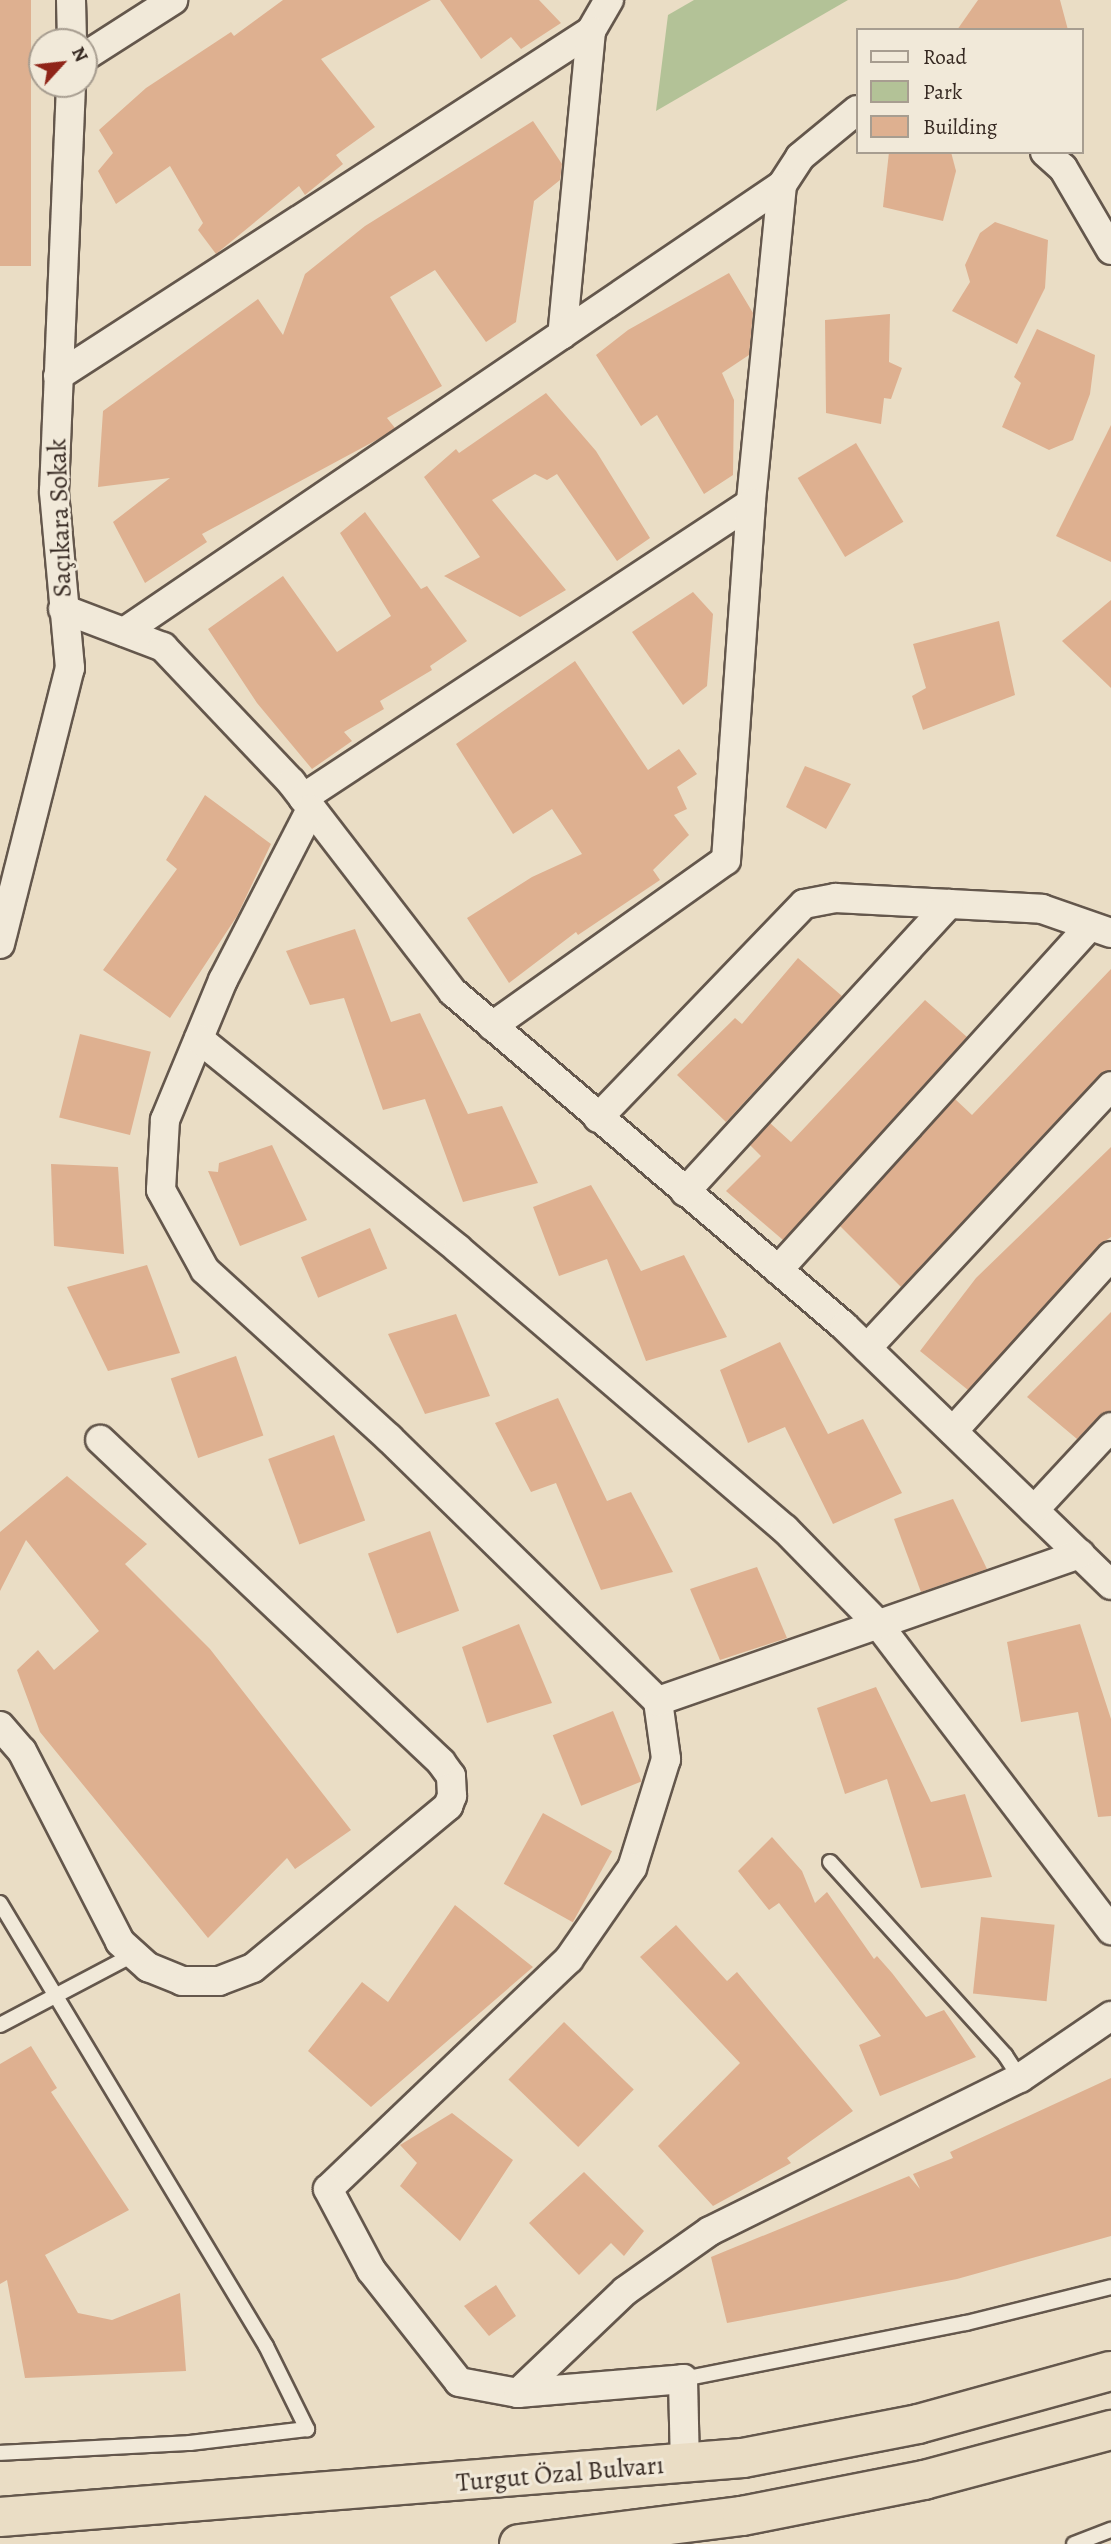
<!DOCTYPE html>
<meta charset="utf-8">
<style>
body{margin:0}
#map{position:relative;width:1111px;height:2544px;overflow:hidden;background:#eaddc5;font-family:Alegreya,serif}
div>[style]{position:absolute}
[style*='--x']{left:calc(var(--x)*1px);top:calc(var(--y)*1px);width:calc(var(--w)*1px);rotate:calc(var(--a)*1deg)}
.green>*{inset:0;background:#b3c297}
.building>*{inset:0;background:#deb090;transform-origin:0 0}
.roads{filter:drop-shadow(2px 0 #64574c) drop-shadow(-2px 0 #64574c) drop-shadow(0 2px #64574c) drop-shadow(0 -2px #64574c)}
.lane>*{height:14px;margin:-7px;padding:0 7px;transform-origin:7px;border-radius:7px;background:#f1e9d9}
.street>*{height:28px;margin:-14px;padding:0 14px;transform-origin:14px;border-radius:14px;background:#f1e9d9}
.highway>*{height:38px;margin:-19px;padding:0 19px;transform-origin:19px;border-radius:19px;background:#eaddc5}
span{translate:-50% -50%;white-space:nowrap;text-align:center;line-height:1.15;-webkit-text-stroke:6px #f1e9d9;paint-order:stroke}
.street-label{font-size:26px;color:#372a23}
.legend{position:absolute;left:856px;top:28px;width:228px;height:126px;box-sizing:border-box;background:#f1e9d9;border:2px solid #a79d90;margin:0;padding:9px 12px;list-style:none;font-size:21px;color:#372a23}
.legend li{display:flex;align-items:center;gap:14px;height:35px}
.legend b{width:35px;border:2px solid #a79d90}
.north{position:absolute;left:28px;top:28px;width:70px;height:70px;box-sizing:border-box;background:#f1e9d9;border:2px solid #a79d90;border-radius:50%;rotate:63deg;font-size:19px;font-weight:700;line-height:28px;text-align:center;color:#372a23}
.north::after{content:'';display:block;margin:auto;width:24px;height:32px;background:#8f2418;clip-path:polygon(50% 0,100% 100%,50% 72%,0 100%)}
</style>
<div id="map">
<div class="green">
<i style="clip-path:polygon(694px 0,848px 0,656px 111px,668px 15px)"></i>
</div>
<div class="building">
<i style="left:0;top:0;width:31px;height:266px"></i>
<i style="clip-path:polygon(283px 0,431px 0,321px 59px,375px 127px,336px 155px,343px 164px,305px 195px,299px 186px,216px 254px,198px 230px,203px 223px,170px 166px,116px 204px,98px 171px,113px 153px,99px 130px,146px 88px,231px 32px,234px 36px)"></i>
<i style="clip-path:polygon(440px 0,539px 0,561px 23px,521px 49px,511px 37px,481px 59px)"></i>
<i style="clip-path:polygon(978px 0,1060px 0,1068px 30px,957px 30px)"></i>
<i style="clip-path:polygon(533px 121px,562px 164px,560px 180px,534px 201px,516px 322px,486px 342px,435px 270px,390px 297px,442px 386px,387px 418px,395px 428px,384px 436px,202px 534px,207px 542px,145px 583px,113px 522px,170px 478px,98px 487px,103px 411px,258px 299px,283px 335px,305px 274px,365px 226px)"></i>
<i style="clip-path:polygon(889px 152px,951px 152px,956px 171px,943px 221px,883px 207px)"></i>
<i style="clip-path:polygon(995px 222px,1048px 240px,1045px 288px,1017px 344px,952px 311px,970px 282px,965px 265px,980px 233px)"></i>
<i style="clip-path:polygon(729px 273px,753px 313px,749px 355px,722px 373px,734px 400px,733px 475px,704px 494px,657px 415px,641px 426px,596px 355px,628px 330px)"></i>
<i style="clip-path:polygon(890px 314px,889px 362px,902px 368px,891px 399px,884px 398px,881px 424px,826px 413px,825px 320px)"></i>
<i style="clip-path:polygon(1037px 329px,1095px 355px,1090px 394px,1073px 440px,1049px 450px,1002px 427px,1021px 383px,1014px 377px)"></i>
<i style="clip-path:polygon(546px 393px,596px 451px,650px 538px,617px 561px,557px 474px,547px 480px,535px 474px,492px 500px,566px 590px,520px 617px,444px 576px,480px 557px,424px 477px,456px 449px,459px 453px)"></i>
<i style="clip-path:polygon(1111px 425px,1111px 562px,1056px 536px)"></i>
<i style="left:856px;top:443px;width:92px;height:68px;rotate:59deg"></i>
<i style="clip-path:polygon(365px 512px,421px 589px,427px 586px,467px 641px,430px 666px,432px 670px,380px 701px,384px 709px,344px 732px,352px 741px,312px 769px,257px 703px,208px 629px,283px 576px,337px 652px,391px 616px,340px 533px)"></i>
<i style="clip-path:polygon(693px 592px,713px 614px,707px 686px,683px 705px,632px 632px)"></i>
<i style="clip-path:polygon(1111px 600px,1111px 688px,1062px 641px)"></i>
<i style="clip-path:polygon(999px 621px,1015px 695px,923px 730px,912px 696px,926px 688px,913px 644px)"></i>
<i style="clip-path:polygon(575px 661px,648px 770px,679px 749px,697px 774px,677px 787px,687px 809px,674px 815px,689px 835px,653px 870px,660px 880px,578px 935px,576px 932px,509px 983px,467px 918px,532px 877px,582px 854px,552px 809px,513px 834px,456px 744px)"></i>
<i style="clip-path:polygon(805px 766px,851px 784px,826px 829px,786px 807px)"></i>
<i style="clip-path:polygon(205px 795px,271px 844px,237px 916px,170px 1018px,103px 970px,177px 869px,166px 860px)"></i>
<i style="clip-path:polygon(355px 929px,391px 1022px,420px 1013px,468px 1114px,502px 1106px,538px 1183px,463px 1202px,425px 1099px,383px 1110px,344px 998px,310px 1005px,286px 951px)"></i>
<i style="clip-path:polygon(798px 958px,842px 996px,726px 1122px,677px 1075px,735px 1018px,742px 1024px)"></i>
<i style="clip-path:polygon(1111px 969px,1111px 1070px,1099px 1075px,901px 1287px,840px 1226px,955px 1099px,972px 1115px)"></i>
<i style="clip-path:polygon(925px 1000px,967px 1037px,783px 1240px,726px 1191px,761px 1156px,750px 1145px,770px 1123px,791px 1142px)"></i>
<i style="left:80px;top:1034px;width:73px;height:86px;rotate:14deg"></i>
<i style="clip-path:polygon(272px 1145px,307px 1220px,240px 1246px,208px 1171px,218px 1172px,219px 1163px)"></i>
<i style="clip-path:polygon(1111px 1147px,1111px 1237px,1099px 1245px,968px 1390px,920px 1351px,976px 1278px)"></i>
<i style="clip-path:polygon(51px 1164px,118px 1167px,124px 1254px,54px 1246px)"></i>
<i style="clip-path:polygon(591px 1185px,641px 1271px,684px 1255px,727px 1337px,646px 1361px,607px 1259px,559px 1276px,533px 1207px)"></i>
<i style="left:370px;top:1228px;width:44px;height:75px;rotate:67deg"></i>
<i style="clip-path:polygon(147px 1265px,180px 1353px,108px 1371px,67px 1287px)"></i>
<i style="clip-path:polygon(1111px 1312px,1111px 1411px,1099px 1416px,1077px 1439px,1027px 1397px)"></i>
<i style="clip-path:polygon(456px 1314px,490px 1396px,425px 1414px,388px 1334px)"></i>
<i style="clip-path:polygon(780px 1342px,828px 1434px,863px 1419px,902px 1493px,833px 1524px,785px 1427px,748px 1443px,720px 1370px)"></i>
<i style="left:236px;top:1356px;width:84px;height:69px;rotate:71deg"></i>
<i style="clip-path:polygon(558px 1398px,607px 1501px,631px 1492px,673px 1572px,601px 1590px,556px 1483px,531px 1492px,495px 1423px)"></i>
<i style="left:334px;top:1435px;width:91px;height:70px;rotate:70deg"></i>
<i style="clip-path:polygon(67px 1476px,147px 1544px,125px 1564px,210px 1649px,351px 1830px,295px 1869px,287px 1858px,208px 1938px,40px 1732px,17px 1670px,38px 1650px,54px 1670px,99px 1631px,26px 1540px,0 1591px,0 1532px)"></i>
<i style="clip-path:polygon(953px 1499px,987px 1569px,921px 1592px,894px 1519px)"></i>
<i style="left:430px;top:1531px;width:85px;height:66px;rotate:70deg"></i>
<i style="clip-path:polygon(757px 1567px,787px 1638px,720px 1660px,690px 1589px)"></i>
<i style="clip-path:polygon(519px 1624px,552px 1703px,487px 1723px,462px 1647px)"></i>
<i style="clip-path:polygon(1080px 1624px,1111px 1719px,1111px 1816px,1098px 1817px,1078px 1712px,1021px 1722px,1007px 1642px)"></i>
<i style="clip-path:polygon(876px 1687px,931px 1802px,965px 1794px,992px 1877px,921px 1888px,887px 1779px,845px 1794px,817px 1708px)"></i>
<i style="left:613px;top:1711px;width:76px;height:65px;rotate:68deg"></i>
<i style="left:543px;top:1813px;width:79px;height:81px;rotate:29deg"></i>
<i style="clip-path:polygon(772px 1837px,802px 1871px,815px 1903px,827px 1892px,874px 1959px,877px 1956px,892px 1973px,926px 2017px,944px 2010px,976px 2057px,880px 2096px,859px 2045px,881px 2036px,779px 1903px,769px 1910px,738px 1871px)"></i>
<i style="clip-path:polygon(455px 1905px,533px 1967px,371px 2107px,308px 2051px,362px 1982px,388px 2002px)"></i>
<i style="left:981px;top:1917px;width:74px;height:77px;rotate:6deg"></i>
<i style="clip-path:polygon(676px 1925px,727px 1981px,737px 1972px,853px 2111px,787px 2158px,791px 2163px,713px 2206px,658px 2146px,740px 2063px,640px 1957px)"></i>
<i style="left:564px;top:2022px;width:97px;height:80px;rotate:44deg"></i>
<i style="clip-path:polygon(31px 2046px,57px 2088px,51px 2092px,129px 2210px,45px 2255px,78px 2313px,112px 2320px,180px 2293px,186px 2371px,25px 2378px,7px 2280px,0 2284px,0 2064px)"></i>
<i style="clip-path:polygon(1111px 2078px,1111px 2236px,957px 2279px,727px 2323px,711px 2257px,909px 2176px,920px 2189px,913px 2174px,953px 2158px,950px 2152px)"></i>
<i style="clip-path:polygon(452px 2113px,513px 2160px,460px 2241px,400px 2186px,417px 2163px,400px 2145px)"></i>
<i style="clip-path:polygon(584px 2172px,644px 2231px,624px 2256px,611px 2243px,579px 2275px,529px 2223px)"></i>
<i style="clip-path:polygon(496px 2285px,516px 2316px,489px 2336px,464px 2306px)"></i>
</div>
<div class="roads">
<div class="lane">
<i style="--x:830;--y:1862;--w:261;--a:47.8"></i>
<i style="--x:1005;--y:2055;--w:27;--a:57"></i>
<i style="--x:0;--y:1903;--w:517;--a:59.02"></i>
<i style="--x:266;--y:2346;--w:93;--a:63.7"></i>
<i style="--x:307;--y:2429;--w:118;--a:173.2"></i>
<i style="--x:190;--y:2443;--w:190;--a:177"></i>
<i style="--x:0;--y:2025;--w:150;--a:-27.8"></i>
<i style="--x:683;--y:2379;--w:288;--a:-11.2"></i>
<i style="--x:966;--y:2323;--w:149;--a:-13.9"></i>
<i style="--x:1074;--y:2544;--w:40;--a:-21"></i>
</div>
<div class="street">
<i style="--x:71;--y:0;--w:42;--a:88.6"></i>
<i style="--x:591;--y:31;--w:36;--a:-60"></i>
<i style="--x:84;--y:57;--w:106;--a:-32.6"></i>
<i style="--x:1045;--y:152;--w:24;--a:42"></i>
<i style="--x:1063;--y:168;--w:95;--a:59.7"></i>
<i style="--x:782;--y:185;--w:33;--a:-57"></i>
<i style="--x:800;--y:157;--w:74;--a:-39.5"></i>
<i style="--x:58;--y:376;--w:635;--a:-32.91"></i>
<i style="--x:591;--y:31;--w:305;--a:95.4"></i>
<i style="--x:63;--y:609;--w:107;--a:20.8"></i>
<i style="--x:163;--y:647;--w:186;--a:46.5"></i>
<i style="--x:291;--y:782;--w:265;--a:52.4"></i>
<i style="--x:453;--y:992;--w:514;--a:40.5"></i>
<i style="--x:844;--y:1326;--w:372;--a:44.1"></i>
<i style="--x:124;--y:632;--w:795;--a:-34.19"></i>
<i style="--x:782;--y:185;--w:320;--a:95.6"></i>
<i style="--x:303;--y:798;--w:536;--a:-33.36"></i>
<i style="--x:751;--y:503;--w:358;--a:94"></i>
<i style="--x:726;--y:860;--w:287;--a:144.6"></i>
<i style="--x:311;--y:809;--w:192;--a:117.2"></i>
<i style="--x:223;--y:980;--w:152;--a:112.5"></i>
<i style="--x:165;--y:1120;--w:70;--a:93.3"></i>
<i style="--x:161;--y:1190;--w:91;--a:61.2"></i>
<i style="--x:205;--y:1270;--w:249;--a:42.4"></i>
<i style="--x:389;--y:1438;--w:376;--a:44.4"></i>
<i style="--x:658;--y:1701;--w:59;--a:82.1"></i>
<i style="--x:666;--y:1759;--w:114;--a:107.3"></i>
<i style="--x:632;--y:1868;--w:111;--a:124.7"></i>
<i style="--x:569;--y:1959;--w:333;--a:136.3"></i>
<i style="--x:328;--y:2189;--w:92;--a:62"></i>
<i style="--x:371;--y:2270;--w:142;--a:51.8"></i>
<i style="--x:459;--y:2382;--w:60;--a:10.6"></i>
<i style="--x:518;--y:2393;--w:166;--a:-4.8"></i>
<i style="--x:683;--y:2379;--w:85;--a:88.7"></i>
<i style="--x:0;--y:944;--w:285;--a:-75.8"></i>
<i style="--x:70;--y:668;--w:178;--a:-95.2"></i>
<i style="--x:54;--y:491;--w:407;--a:-87.6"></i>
<i style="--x:199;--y:1039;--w:333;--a:39"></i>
<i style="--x:458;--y:1249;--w:430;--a:40.6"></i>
<i style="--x:785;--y:1529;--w:133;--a:45.6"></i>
<i style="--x:878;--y:1624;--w:385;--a:52.7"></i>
<i style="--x:598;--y:1118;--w:297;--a:-46.1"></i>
<i style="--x:804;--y:904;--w:32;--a:-11"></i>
<i style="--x:835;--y:898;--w:207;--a:3"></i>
<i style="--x:1042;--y:909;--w:73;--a:19.2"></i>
<i style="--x:685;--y:1192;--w:391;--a:-47.5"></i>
<i style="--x:778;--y:1270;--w:464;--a:-47.8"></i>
<i style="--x:867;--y:1348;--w:358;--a:-47"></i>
<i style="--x:953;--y:1431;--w:236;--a:-47.9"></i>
<i style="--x:1034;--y:1510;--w:113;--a:-47.1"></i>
<i style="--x:658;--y:1701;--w:447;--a:-19.2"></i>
<i style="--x:0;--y:1726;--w:33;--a:49"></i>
<i style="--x:22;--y:1751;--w:215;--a:62.8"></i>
<i style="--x:120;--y:1942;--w:38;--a:42"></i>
<i style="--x:148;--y:1967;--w:37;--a:22"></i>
<i style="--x:182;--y:1981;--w:37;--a:0"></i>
<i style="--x:219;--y:1981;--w:36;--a:-21"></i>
<i style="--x:253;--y:1968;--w:254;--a:-39.7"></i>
<i style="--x:448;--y:1806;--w:11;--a:-68"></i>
<i style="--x:452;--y:1796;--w:20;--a:-93"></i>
<i style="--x:451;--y:1776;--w:17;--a:-126"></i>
<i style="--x:441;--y:1762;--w:469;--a:-136.6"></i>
<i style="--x:518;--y:2393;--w:148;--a:-43.6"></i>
<i style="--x:625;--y:2291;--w:104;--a:-35.2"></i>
<i style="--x:710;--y:2231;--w:346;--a:-26.3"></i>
<i style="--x:1020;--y:2078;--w:110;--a:-34.3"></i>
</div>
<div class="highway">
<i style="--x:0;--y:2517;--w:745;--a:-4.54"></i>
<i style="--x:743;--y:2458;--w:178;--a:-11"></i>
<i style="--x:918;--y:2424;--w:200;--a:-15.4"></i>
<i style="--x:519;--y:2544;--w:225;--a:-7.2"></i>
<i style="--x:742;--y:2516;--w:186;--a:-11.2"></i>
<i style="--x:924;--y:2480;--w:194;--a:-15"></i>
</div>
</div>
<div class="street-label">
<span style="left:60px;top:518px;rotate:-92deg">Saçıkara Sokak</span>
<span style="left:560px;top:2474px;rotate:-5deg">Turgut Özal Bulvarı</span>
</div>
<ul class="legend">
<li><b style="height:9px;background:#f1e9d9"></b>Road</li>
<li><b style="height:19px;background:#b3c297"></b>Park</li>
<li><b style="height:19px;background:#deb090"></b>Building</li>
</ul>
<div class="north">N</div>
</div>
